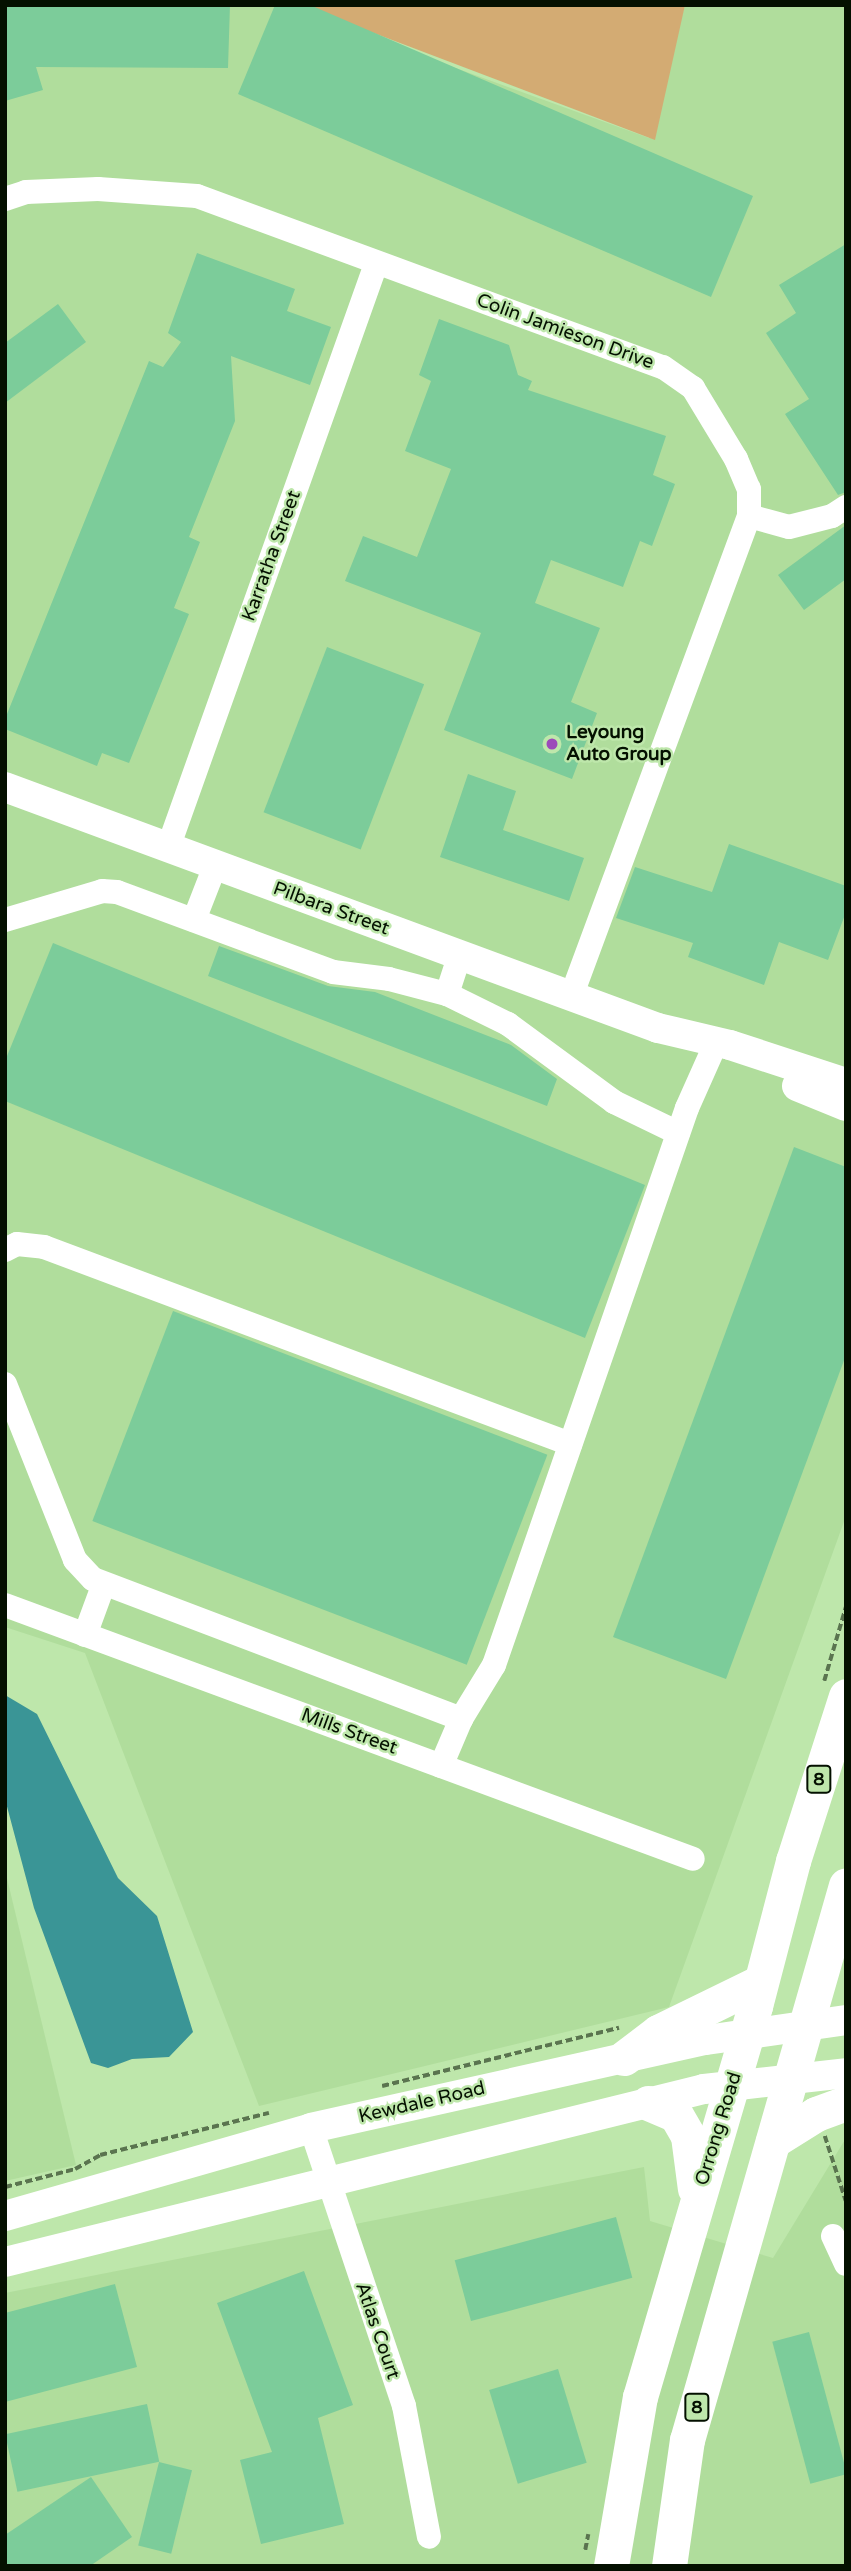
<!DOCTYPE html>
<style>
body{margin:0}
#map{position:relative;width:851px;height:2571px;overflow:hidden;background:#bee7ab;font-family:"Varela Round",sans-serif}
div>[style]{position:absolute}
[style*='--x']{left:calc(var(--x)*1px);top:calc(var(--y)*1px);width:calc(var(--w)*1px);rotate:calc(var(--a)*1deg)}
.built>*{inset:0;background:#b0dd9c}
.green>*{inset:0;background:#d3ab73}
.water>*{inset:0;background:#3a9596}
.building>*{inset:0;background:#7ccc9a;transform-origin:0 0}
.path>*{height:3.5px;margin-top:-1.75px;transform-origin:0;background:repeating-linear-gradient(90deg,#5a744f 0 7px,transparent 0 10.5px)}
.minor>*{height:24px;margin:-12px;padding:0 12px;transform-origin:12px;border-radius:12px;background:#fff}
.major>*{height:30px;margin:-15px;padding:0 15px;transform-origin:15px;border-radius:15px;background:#fff}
.highway>*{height:35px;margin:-17.5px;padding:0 17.5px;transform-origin:17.5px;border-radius:17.5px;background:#fff}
.dots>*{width:19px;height:19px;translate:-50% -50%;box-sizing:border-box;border:4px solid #bee7ab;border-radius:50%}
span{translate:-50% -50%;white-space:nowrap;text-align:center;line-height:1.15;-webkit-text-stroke:5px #bee7ab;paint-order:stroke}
.shield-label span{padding:2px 5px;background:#bee7ab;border:2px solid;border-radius:5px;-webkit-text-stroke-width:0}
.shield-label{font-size:18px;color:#041000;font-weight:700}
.street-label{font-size:19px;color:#041000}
.poi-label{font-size:19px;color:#041000;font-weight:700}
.left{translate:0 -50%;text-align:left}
.frame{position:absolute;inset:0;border:7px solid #041000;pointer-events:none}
</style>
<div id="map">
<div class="built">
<i style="clip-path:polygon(5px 5px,282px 5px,649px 138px,685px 5px,846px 5px,846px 1516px,669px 2007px,259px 2106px,85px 1653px,5px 1627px)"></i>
<i style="clip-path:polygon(5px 1870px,76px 2165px,5px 2181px)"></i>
<i style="clip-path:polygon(846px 2138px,846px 2566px,5px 2566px,5px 2293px,644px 2167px,650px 2221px,773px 2258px)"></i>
</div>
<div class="green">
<i style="clip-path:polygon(300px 5px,685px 5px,655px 140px)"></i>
</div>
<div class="water">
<i style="clip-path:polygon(5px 1695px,37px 1714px,118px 1878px,157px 1916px,193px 2032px,169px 2057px,132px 2059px,108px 2068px,91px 2063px,34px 1908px,5px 1799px)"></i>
</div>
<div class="building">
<i style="clip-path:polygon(5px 5px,230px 5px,228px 68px,36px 67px,43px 90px,5px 101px)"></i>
<i style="clip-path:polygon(275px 5px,310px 5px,753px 196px,711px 297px,238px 94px)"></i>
<i style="clip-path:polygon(846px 244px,846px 492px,838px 495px,785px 414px,809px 399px,766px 333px,796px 313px,779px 285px)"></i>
<i style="clip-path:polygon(197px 253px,295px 289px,287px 311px,331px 327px,310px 385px,231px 356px,235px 421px,189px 537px,200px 542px,174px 608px,189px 614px,129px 763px,102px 753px,97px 766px,5px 729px,5px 719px,149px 361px,163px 367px,181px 342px,168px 333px)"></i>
<i style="clip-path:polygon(58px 304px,86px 342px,5px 403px,5px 343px)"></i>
<i style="clip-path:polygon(439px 319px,509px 345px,518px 375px,532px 381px,528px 390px,666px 436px,653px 475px,675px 484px,652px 546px,640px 541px,623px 587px,551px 560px,535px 603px,600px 628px,571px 702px,597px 713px,572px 779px,444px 730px,481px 633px,345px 581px,363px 536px,417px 557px,451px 469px,405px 451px,431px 381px,419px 375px)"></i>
<i style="clip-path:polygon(846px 525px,846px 579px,804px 610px,778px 575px)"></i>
<i style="left:327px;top:647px;width:104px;height:177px;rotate:21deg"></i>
<i style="clip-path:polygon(468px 774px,516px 791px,503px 830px,584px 858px,569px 901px,440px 857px)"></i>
<i style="clip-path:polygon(729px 844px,846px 886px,846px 912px,828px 960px,779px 942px,764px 985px,688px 957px,693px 943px,616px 918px,635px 867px,712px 892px)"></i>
<i style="clip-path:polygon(53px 943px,645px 1185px,585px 1338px,5px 1101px,5px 1061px)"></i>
<i style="clip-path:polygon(219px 946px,328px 986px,375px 992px,511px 1045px,557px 1079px,547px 1106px,208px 976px)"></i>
<i style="clip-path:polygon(794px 1147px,846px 1167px,846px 1355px,726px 1679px,613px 1637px)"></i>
<i style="left:173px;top:1311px;width:401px;height:225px;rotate:21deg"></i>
<i style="left:616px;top:2217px;width:63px;height:167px;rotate:75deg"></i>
<i style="clip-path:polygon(304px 2271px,353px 2405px,318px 2418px,344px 2524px,261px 2544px,240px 2460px,272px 2452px,217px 2303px)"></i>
<i style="clip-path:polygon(115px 2284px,137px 2367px,5px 2402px,5px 2313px)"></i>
<i style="left:809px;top:2332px;width:147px;height:38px;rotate:75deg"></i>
<i style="left:558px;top:2369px;width:98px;height:72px;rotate:73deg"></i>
<i style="left:147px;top:2404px;width:59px;height:145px;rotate:78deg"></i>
<i style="left:159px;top:2462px;width:34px;height:86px;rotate:14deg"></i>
<i style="clip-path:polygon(91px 2477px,132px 2537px,90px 2566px,5px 2566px,5px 2535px)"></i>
</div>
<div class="path">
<i style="--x:824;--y:1681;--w:78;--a:-73.7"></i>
<i style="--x:382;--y:2086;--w:244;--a:-13.8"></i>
<i style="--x:825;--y:2136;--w:68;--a:72.1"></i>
<i style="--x:5;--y:2187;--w:72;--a:-14.4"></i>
<i style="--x:75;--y:2169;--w:29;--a:-29"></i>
<i style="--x:100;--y:2155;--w:174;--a:-14"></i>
<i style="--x:585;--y:2550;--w:16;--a:-79"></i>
</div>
<div class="minor">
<i style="--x:5;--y:199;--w:22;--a:-18"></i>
<i style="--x:26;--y:192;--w:72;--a:-2.4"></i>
<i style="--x:98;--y:189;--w:99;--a:4"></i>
<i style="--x:197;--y:196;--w:496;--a:20.2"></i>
<i style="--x:663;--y:367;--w:37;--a:35"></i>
<i style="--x:693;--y:388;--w:83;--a:58.8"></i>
<i style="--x:736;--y:459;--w:33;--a:67"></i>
<i style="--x:749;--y:489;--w:27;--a:90"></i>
<i style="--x:749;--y:516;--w:513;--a:110.31"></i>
<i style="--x:749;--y:516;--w:41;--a:15.4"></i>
<i style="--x:789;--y:527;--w:44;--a:-14.3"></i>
<i style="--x:832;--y:516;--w:17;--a:-33"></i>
<i style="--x:168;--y:848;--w:620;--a:-70.4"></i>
<i style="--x:5;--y:920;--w:101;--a:-16.6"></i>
<i style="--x:102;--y:891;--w:15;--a:4"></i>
<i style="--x:117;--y:892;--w:230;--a:20.3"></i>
<i style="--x:333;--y:972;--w:56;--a:7.1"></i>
<i style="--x:389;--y:979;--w:60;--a:14.5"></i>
<i style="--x:447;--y:994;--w:68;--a:26.2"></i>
<i style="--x:508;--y:1024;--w:132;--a:36.3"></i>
<i style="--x:614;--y:1102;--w:71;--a:25.8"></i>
<i style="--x:194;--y:920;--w:58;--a:-68.7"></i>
<i style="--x:447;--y:994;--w:40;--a:-72"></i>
<i style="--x:5;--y:1250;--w:13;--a:-27"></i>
<i style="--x:17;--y:1244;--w:27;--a:6"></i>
<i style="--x:44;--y:1247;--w:562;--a:20.53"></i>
<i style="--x:5;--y:1384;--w:189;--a:68.3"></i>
<i style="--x:75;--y:1560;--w:26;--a:47"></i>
<i style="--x:93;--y:1579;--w:394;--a:20.8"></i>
<i style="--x:5;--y:1605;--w:733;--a:20.26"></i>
<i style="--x:85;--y:1635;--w:52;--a:-69.8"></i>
<i style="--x:441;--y:1766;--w:51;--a:-66.9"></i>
<i style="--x:461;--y:1719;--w:63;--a:-58.6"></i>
<i style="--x:494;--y:1665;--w:589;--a:-70.89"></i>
<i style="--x:687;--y:1108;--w:59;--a:-66"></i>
<i style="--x:311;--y:2128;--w:293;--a:71.5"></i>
<i style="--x:404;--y:2406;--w:133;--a:79.2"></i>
<i style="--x:833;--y:2236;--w:31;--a:65"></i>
</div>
<div class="major">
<i style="--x:5;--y:787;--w:696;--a:20.26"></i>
<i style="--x:658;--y:1028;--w:74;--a:13.3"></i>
<i style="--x:730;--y:1045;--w:122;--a:18.1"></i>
<i style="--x:797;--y:1086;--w:53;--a:22.2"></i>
<i style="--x:5;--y:2216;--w:318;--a:-16"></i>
<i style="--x:311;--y:2128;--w:405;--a:-12.6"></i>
<i style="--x:706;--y:2040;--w:141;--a:-8.1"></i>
<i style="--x:5;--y:2262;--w:720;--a:-13.9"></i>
<i style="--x:704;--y:2089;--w:143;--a:-6.4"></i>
</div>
<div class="highway">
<i style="--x:624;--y:2058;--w:43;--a:-37.4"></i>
<i style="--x:658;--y:2032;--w:114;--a:-26.1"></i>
<i style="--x:648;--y:2103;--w:30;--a:23"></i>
<i style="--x:676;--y:2115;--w:24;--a:60"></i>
<i style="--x:688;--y:2136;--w:53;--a:82.5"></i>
<i style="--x:773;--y:2141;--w:51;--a:-32.1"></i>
<i style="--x:816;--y:2114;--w:32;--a:-20"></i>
<i style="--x:611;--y:2566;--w:171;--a:-80.3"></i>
<i style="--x:640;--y:2397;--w:408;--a:-73.6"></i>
<i style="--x:755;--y:2006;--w:150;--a:-75.3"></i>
<i style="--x:793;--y:1861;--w:173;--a:-72.2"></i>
<i style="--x:669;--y:2566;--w:127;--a:-81.9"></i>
<i style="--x:687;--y:2440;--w:577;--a:-74.01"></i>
</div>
<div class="dots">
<i style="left:552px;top:744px;background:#9c4aba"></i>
</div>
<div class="shield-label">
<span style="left:819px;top:1779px">8</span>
<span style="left:697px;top:2407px">8</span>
</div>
<div class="street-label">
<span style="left:565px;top:332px;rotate:20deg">Colin Jamieson Drive</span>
<span style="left:272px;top:556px;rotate:-70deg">Karratha Street</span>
<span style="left:331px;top:909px;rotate:20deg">Pilbara Street</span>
<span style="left:349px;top:1732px;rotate:20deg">Mills Street</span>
<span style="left:422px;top:2103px;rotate:-13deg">Kewdale Road</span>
<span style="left:719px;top:2129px;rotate:-73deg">Orrong Road</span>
<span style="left:377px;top:2331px;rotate:71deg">Atlas Court</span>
</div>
<div class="poi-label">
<span class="left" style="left:566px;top:744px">Leyoung<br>Auto Group</span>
</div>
<div class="frame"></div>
</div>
